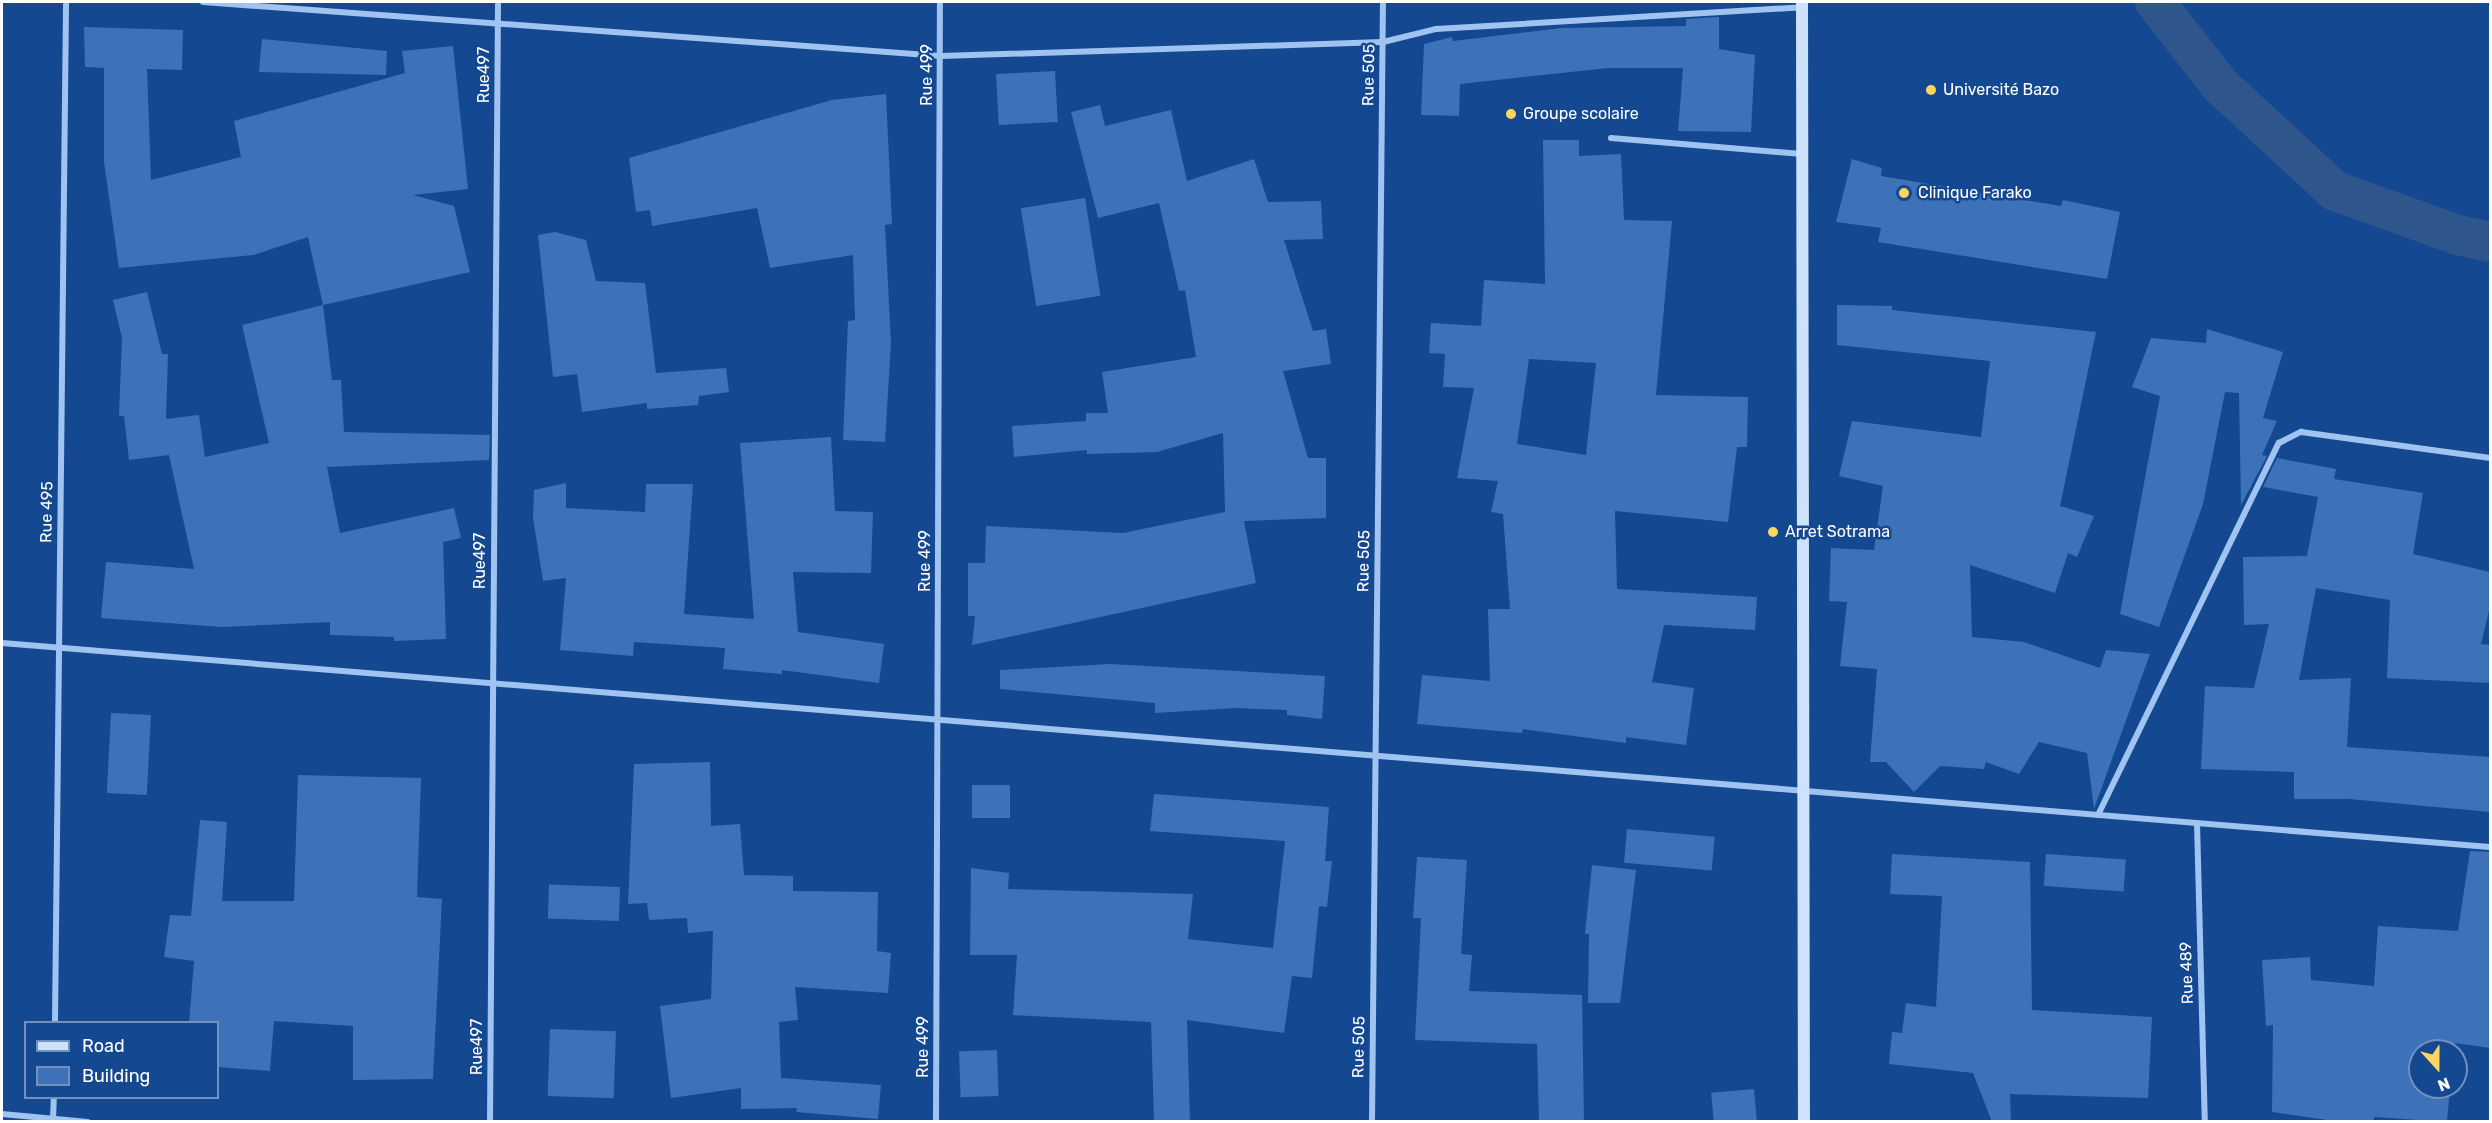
<!DOCTYPE html>
<meta charset="utf-8">
<style>
body{margin:0}
#map{position:relative;width:2492px;height:1123px;overflow:hidden;background:#144891;font-family:Rubik,sans-serif}
div>[style]{position:absolute}
[style*='--x']{left:calc(var(--x)*1px);top:calc(var(--y)*1px);width:calc(var(--w)*1px);rotate:calc(var(--a)*1deg)}
.canal>*{height:40px;margin:-20px;padding:0 20px;transform-origin:20px;border-radius:20px;background:#2f568c}
.building>*{inset:0;background:#3d72b9;transform-origin:0 0}
.street>*{height:6px;margin:-3px;padding:0 3px;transform-origin:3px;border-radius:3px;background:#a0c4f1}
.secondary>*{height:12px;margin:-6px;padding:0 6px;transform-origin:6px;border-radius:6px;background:#cfe2fc}
.dots>*{width:16px;height:16px;translate:-50% -50%;box-sizing:border-box;border:3px solid #144891;border-radius:50%}
span{translate:-50% -50%;white-space:nowrap;text-align:center;line-height:1.15;-webkit-text-stroke:5px #144891;paint-order:stroke}
.street-label{font-size:16px;color:#fff}
.poi-label{font-size:16px;color:#fff}
.left{translate:0 -50%;text-align:left}
.frame{position:absolute;inset:0;border:3px solid #fff;pointer-events:none}
.legend{position:absolute;left:24px;top:1021px;width:195px;height:78px;box-sizing:border-box;background:#144891;border:2px solid #7291bd;margin:0;padding:8px 10px;list-style:none;font-size:18px;color:#fff}
.legend li{display:flex;align-items:center;gap:12px;height:30px}
.legend b{width:30px;border:2px solid #7291bd}
.north{position:absolute;left:2408px;top:1039px;width:60px;height:60px;box-sizing:border-box;background:#144891;border:2px solid #7291bd;border-radius:50%;rotate:159deg;font-size:16px;font-weight:700;line-height:24px;text-align:center;color:#fff}
.north::after{content:'';display:block;margin:auto;width:21px;height:27px;background:#ffd461;clip-path:polygon(50% 0,100% 100%,50% 72%,0 100%)}
</style>
<div id="map">
<div class="canal">
<i style="--x:2155;--y:2;--w:105;--a:51.9"></i>
<i style="--x:2220;--y:85;--w:156;--a:42.7"></i>
<i style="--x:2335;--y:191;--w:131;--a:19.7"></i>
<i style="--x:2458;--y:235;--w:33;--a:12"></i>
</div>
<div class="building">
<i style="clip-path:polygon(1719px 17px,1719px 49px,1755px 55px,1751px 132px,1678px 131px,1683px 68px,1608px 68px,1460px 84px,1459px 116px,1421px 115px,1424px 44px,1452px 37px,1453px 41px,1562px 28px,1686px 26px,1686px 19px)"></i>
<i style="clip-path:polygon(84px 27px,183px 30px,182px 70px,147px 69px,151px 180px,241px 157px,234px 121px,405px 73px,402px 51px,453px 46px,468px 189px,413px 195px,454px 206px,470px 272px,323px 305px,308px 237px,253px 255px,119px 268px,104px 162px,104px 68px,85px 67px)"></i>
<i style="clip-path:polygon(262px 39px,387px 51px,386px 75px,259px 72px)"></i>
<i style="left:1055px;top:71px;width:51px;height:59px;rotate:87deg"></i>
<i style="clip-path:polygon(886px 94px,892px 224px,885px 225px,891px 343px,885px 442px,843px 440px,848px 321px,855px 320px,853px 255px,770px 268px,757px 208px,652px 226px,650px 210px,636px 212px,629px 158px,832px 100px)"></i>
<i style="clip-path:polygon(1100px 105px,1105px 126px,1171px 110px,1187px 181px,1254px 159px,1268px 202px,1321px 201px,1323px 239px,1284px 240px,1313px 331px,1326px 329px,1331px 364px,1283px 371px,1308px 458px,1326px 458px,1326px 518px,1244px 521px,1256px 583px,972px 645px,975px 616px,968px 616px,968px 563px,985px 563px,986px 526px,1123px 533px,1225px 512px,1223px 433px,1157px 452px,1087px 454px,1087px 450px,1014px 457px,1012px 426px,1086px 421px,1086px 413px,1108px 413px,1102px 372px,1196px 357px,1185px 290px,1179px 291px,1159px 203px,1098px 218px,1071px 112px)"></i>
<i style="clip-path:polygon(evenodd,1543px 140px,1579px 140px,1579px 156px,1621px 154px,1624px 220px,1672px 221px,1656px 395px,1748px 397px,1747px 447px,1737px 447px,1728px 522px,1615px 511px,1617px 589px,1757px 597px,1755px 630px,1664px 625px,1652px 682px,1694px 688px,1686px 745px,1626px 737px,1626px 743px,1523px 729px,1522px 733px,1417px 724px,1422px 675px,1490px 681px,1488px 609px,1510px 609px,1503px 514px,1491px 512px,1498px 481px,1457px 478px,1474px 388px,1443px 387px,1445px 354px,1429px 353px,1431px 323px,1481px 326px,1484px 280px,1545px 284px,1543px 140px,1529px 359px,1596px 363px,1586px 455px,1517px 444px,1529px 359px)"></i>
<i style="clip-path:polygon(1852px 159px,1882px 168px,1881px 176px,2061px 206px,2063px 200px,2120px 212px,2107px 279px,1878px 242px,1881px 228px,1836px 222px)"></i>
<i style="left:1085px;top:198px;width:99px;height:65px;rotate:81deg"></i>
<i style="clip-path:polygon(555px 232px,586px 240px,596px 281px,645px 283px,656px 373px,726px 368px,729px 392px,699px 396px,698px 405px,647px 409px,647px 403px,582px 412px,577px 374px,553px 377px,538px 235px)"></i>
<i style="clip-path:polygon(147px 292px,162px 354px,168px 354px,166px 419px,199px 415px,205px 457px,269px 443px,242px 325px,323px 305px,332px 380px,341px 380px,344px 432px,490px 435px,489px 460px,327px 467px,340px 533px,454px 508px,461px 538px,443px 542px,446px 639px,394px 641px,394px 637px,330px 635px,330px 622px,222px 627px,101px 618px,106px 562px,194px 569px,169px 455px,129px 460px,124px 416px,119px 416px,122px 338px,113px 300px)"></i>
<i style="clip-path:polygon(1837px 305px,1892px 306px,1892px 310px,2096px 332px,2060px 506px,2094px 516px,2077px 557px,2068px 553px,2055px 593px,1970px 565px,1972px 637px,2024px 642px,2100px 668px,2106px 650px,2150px 654px,2094px 809px,2087px 753px,2039px 742px,2019px 774px,1986px 762px,1984px 769px,1940px 766px,1914px 792px,1886px 762px,1870px 762px,1877px 669px,1840px 666px,1847px 602px,1829px 601px,1831px 548px,1874px 550px,1883px 486px,1839px 476px,1852px 421px,1981px 437px,1990px 361px,1837px 345px)"></i>
<i style="clip-path:polygon(2207px 329px,2283px 352px,2263px 418px,2277px 421px,2262px 455px,2267px 456px,2241px 505px,2239px 393px,2225px 392px,2203px 504px,2159px 627px,2120px 614px,2160px 396px,2132px 387px,2151px 338px,2206px 343px)"></i>
<i style="clip-path:polygon(831px 437px,835px 511px,873px 512px,871px 573px,793px 572px,798px 632px,884px 644px,879px 683px,782px 670px,782px 674px,723px 669px,725px 648px,634px 642px,633px 656px,560px 650px,566px 578px,543px 581px,533px 518px,534px 490px,566px 483px,566px 508px,645px 512px,646px 484px,693px 484px,684px 614px,754px 619px,740px 443px)"></i>
<i style="clip-path:polygon(2277px 458px,2336px 469px,2334px 479px,2423px 493px,2413px 554px,2490px 572px,2490px 607px,2481px 644px,2490px 645px,2490px 683px,2387px 678px,2390px 600px,2316px 588px,2299px 680px,2351px 678px,2347px 747px,2490px 757px,2490px 812px,2349px 799px,2294px 799px,2294px 772px,2201px 769px,2205px 686px,2254px 688px,2269px 624px,2244px 625px,2243px 557px,2307px 556px,2318px 497px,2263px 487px)"></i>
<i style="clip-path:polygon(1110px 664px,1325px 676px,1322px 719px,1287px 715px,1287px 710px,1236px 708px,1155px 713px,1155px 703px,1000px 689px,1000px 670px)"></i>
<i style="left:111px;top:713px;width:40px;height:80px;rotate:3deg"></i>
<i style="clip-path:polygon(710px 762px,711px 826px,740px 824px,744px 875px,793px 876px,793px 891px,878px 892px,877px 951px,891px 953px,888px 993px,795px 987px,798px 1020px,779px 1022px,781px 1078px,881px 1085px,878px 1119px,796px 1112px,797px 1108px,741px 1109px,741px 1088px,671px 1098px,660px 1006px,711px 999px,713px 931px,688px 933px,687px 918px,649px 920px,647px 903px,628px 904px,634px 764px)"></i>
<i style="clip-path:polygon(298px 775px,421px 778px,417px 897px,442px 899px,433px 1079px,353px 1080px,353px 1026px,274px 1021px,270px 1071px,218px 1067px,218px 1023px,189px 1023px,194px 961px,164px 957px,170px 915px,191px 916px,200px 820px,227px 822px,222px 901px,294px 901px)"></i>
<i style="left:972px;top:785px;width:38px;height:33px"></i>
<i style="clip-path:polygon(1154px 794px,1329px 807px,1325px 861px,1332px 861px,1327px 907px,1319px 906px,1312px 978px,1292px 976px,1284px 1033px,1187px 1020px,1190px 1122px,1154px 1122px,1151px 1022px,1013px 1015px,1017px 955px,970px 955px,971px 868px,1009px 873px,1008px 889px,1193px 894px,1188px 939px,1273px 948px,1285px 841px,1150px 831px)"></i>
<i style="left:1627px;top:829px;width:88px;height:34px;rotate:5deg"></i>
<i style="clip-path:polygon(2470px 851px,2490px 852px,2490px 1048px,2455px 1043px,2454px 1051px,2420px 1051px,2420px 1087px,2450px 1087px,2447px 1122px,2374px 1117px,2374px 1122px,2341px 1122px,2272px 1112px,2273px 1025px,2266px 1026px,2262px 960px,2310px 957px,2311px 980px,2374px 986px,2378px 926px,2458px 931px)"></i>
<i style="clip-path:polygon(1892px 854px,2030px 862px,2032px 1010px,2152px 1017px,2148px 1098px,2010px 1094px,2011px 1122px,1992px 1122px,1973px 1073px,1889px 1064px,1892px 1032px,1902px 1033px,1906px 1003px,1936px 1007px,1942px 896px,1890px 894px)"></i>
<i style="left:2046px;top:854px;width:80px;height:32px;rotate:4deg"></i>
<i style="clip-path:polygon(1417px 857px,1467px 860px,1461px 954px,1472px 955px,1469px 991px,1582px 995px,1584px 1122px,1539px 1122px,1537px 1044px,1415px 1040px,1421px 918px,1413px 918px)"></i>
<i style="clip-path:polygon(1592px 865px,1636px 870px,1620px 1003px,1588px 1003px,1589px 934px,1585px 934px)"></i>
<i style="left:620px;top:887px;width:34px;height:71px;rotate:92deg"></i>
<i style="left:550px;top:1029px;width:66px;height:67px;rotate:2deg"></i>
<i style="left:997px;top:1050px;width:46px;height:38px;rotate:88deg"></i>
<i style="left:1754px;top:1089px;width:33px;height:43px;rotate:85deg"></i>
</div>
<div class="street">
<i style="--x:203;--y:2;--w:740;--a:4.18"></i>
<i style="--x:941;--y:56;--w:442;--a:-1.8"></i>
<i style="--x:1383;--y:42;--w:55;--a:-13.8"></i>
<i style="--x:1436;--y:29;--w:367;--a:-3.4"></i>
<i style="--x:1611;--y:138;--w:192;--a:4.8"></i>
<i style="--x:2;--y:643;--w:2496;--a:4.69"></i>
<i style="--x:2098;--y:815;--w:414;--a:-64.1"></i>
<i style="--x:2279;--y:443;--w:25;--a:-27"></i>
<i style="--x:2301;--y:432;--w:191;--a:7.8"></i>
<i style="--x:2197;--y:823;--w:299;--a:88.5"></i>
<i style="--x:55;--y:1022;--w:1020;--a:-89.38"></i>
<i style="--x:2;--y:1114;--w:86;--a:5.3"></i>
<i style="--x:53;--y:1121;--w:23;--a:-88"></i>
<i style="--x:490;--y:1122;--w:1120;--a:-89.59"></i>
<i style="--x:936;--y:1122;--w:1120;--a:-89.8"></i>
<i style="--x:1372;--y:1122;--w:1120;--a:-89.44"></i>
</div>
<div class="secondary">
<i style="--x:1802;--y:2;--w:1120;--a:89.9"></i>
</div>
<div class="dots">
<i style="left:1931px;top:90px;background:#ffd461"></i>
<i style="left:1511px;top:114px;background:#ffd461"></i>
<i style="left:1904px;top:193px;background:#ffd461"></i>
<i style="left:1773px;top:532px;background:#ffd461"></i>
</div>
<div class="street-label">
<span style="left:484px;top:75px;rotate:-90deg">Rue497</span>
<span style="left:927px;top:75px;rotate:-90deg">Rue 499</span>
<span style="left:1369px;top:75px;rotate:-89deg">Rue 505</span>
<span style="left:47px;top:512px;rotate:-89deg">Rue 495</span>
<span style="left:480px;top:561px;rotate:-90deg">Rue497</span>
<span style="left:925px;top:561px;rotate:-90deg">Rue 499</span>
<span style="left:1364px;top:561px;rotate:-89deg">Rue 505</span>
<span style="left:2187px;top:973px;rotate:-92deg">Rue 489</span>
<span style="left:477px;top:1047px;rotate:-90deg">Rue497</span>
<span style="left:923px;top:1047px;rotate:-90deg">Rue 499</span>
<span style="left:1359px;top:1047px;rotate:-89deg">Rue 505</span>
</div>
<div class="poi-label">
<span class="left" style="left:1943px;top:90px">Université Bazo</span>
<span class="left" style="left:1523px;top:114px">Groupe scolaire</span>
<span class="left" style="left:1918px;top:193px">Clinique Farako</span>
<span class="left" style="left:1785px;top:532px">Arret Sotrama</span>
</div>
<div class="frame"></div>
<ul class="legend">
<li><b style="height:8px;background:#cfe2fc"></b>Road</li>
<li><b style="height:16px;background:#3d72b9"></b>Building</li>
</ul>
<div class="north">N</div>
</div>
